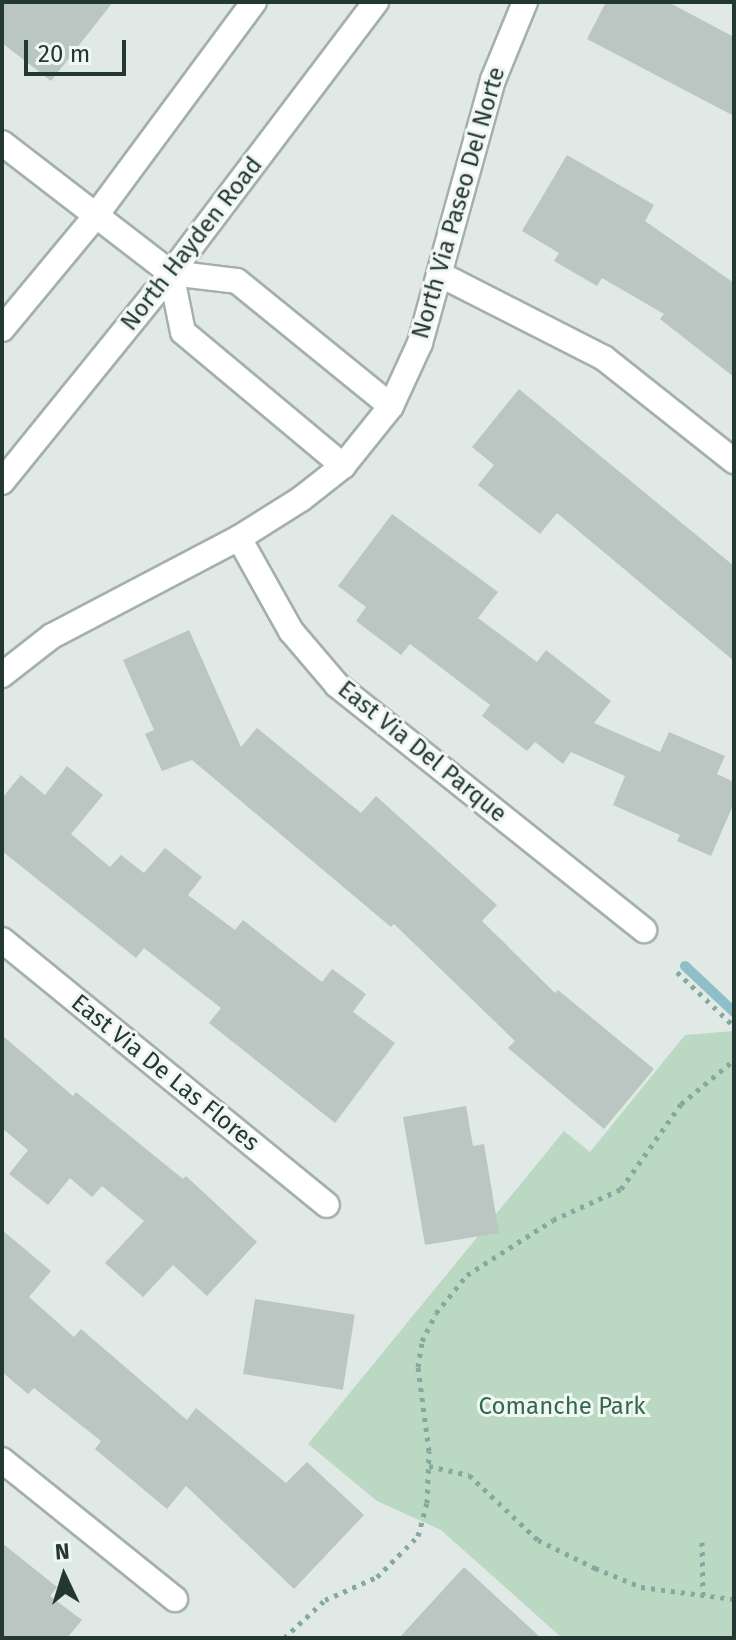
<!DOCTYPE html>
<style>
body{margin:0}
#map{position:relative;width:736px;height:1640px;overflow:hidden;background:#e0e9e5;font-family:"Fira Sans",sans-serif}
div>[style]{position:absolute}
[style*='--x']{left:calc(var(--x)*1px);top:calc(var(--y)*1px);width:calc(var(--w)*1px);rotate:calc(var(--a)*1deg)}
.green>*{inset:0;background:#bbd8c3}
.stream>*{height:10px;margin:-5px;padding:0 5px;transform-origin:5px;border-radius:5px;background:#8ebfc8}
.building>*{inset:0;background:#b9c6c1;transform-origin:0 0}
.path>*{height:5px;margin-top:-2.5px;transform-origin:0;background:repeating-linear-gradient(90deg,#84a99e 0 4px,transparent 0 10px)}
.roads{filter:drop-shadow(2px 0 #a4b0ac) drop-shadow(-2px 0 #a4b0ac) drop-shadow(0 2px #a4b0ac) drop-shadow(0 -2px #a4b0ac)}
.street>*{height:24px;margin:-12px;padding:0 12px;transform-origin:12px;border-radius:12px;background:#fff}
.secondary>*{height:24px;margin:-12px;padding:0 12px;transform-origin:12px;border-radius:12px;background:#fff}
span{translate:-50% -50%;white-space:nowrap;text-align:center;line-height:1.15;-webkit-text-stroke:6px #f0f6f3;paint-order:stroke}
.street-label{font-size:24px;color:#233832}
.park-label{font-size:24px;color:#326a48}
.frame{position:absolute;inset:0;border:4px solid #233832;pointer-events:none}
.north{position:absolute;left:24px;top:1536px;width:80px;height:80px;-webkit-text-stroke:6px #f0f6f3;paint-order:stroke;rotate:356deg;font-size:22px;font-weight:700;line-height:32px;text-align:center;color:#233832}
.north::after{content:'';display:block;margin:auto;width:28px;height:36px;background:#233832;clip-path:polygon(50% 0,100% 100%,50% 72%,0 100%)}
.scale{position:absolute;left:24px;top:40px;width:102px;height:36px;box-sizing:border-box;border:4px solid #233832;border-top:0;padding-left:10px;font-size:24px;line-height:28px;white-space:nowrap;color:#233832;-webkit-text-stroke:6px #f0f6f3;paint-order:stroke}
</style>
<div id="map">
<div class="green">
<i style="clip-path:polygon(734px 1031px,734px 1638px,562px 1638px,441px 1530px,377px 1501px,308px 1444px,564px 1131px,590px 1152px,685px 1035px)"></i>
</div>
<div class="stream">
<i style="--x:685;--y:966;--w:67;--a:43.2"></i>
</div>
<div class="building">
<i style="clip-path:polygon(2px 2px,113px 2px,51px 81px,2px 43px)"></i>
<i style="clip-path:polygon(606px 2px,668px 2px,734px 37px,734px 116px,587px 39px)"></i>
<i style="clip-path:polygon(567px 155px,654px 205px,645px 221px,734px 283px,734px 377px,660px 319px,664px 314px,602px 278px,597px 286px,554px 261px,559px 253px,522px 231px)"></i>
<i style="clip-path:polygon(519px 389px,734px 566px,734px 661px,557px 513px,540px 534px,478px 485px,494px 465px,472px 447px)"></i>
<i style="clip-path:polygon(392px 514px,498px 592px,478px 618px,537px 662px,546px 650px,611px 701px,594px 723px,660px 752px,669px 732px,725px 756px,717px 774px,734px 782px,734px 803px,711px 856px,677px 841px,680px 835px,613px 805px,625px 776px,571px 752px,563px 764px,535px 742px,527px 751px,482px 716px,490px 705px,410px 644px,401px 655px,356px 621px,366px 607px,338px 586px)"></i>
<i style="clip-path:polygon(189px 630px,241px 747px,257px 728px,361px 813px,376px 796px,497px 905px,482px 921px,555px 993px,558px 990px,654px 1069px,604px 1129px,508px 1048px,515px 1041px,394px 924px,391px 927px,192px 760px,162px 771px,145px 734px,154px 730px,123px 660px)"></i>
<i style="clip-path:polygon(67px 766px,103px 795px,71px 834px,110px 867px,121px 855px,144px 873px,165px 848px,202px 877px,188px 895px,235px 930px,243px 920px,322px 982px,332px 969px,366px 994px,353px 1012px,395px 1043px,335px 1123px,209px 1023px,221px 1008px,144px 948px,136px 958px,2px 851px,2px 798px,21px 775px,45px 795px)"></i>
<i style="clip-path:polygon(2px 1035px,73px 1096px,76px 1092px,183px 1179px,186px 1176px,257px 1242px,207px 1296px,173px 1265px,143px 1297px,105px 1263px,144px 1221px,102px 1186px,92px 1197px,70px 1178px,48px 1205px,9px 1174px,28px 1150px,2px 1128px)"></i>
<i style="clip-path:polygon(466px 1106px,473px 1146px,484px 1144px,499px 1233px,425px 1245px,403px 1117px)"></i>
<i style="clip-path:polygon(2px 1230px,51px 1271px,29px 1297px,74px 1337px,81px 1329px,187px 1420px,196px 1408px,286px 1483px,307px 1462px,364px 1515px,294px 1589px,186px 1486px,167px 1509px,95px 1449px,101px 1441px,34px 1388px,28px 1394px,2px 1372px)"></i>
<i style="left:255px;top:1299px;width:101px;height:76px;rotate:9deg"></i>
<i style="clip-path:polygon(2px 1543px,57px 1587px,50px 1596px,82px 1620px,67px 1638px,2px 1638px)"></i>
<i style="clip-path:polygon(464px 1567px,541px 1638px,399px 1638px)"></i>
</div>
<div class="path">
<i style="--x:677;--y:972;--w:79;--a:43.5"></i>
<i style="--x:429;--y:1466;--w:41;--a:12.7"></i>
<i style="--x:469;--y:1475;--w:95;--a:43.3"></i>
<i style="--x:538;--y:1540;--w:64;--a:26.2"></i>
<i style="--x:595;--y:1568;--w:50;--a:22.4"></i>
<i style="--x:641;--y:1587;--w:94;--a:7.4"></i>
<i style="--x:702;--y:1542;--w:55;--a:89"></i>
<i style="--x:284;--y:1638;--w:56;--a:-42.8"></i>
<i style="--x:325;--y:1600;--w:57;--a:-23.9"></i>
<i style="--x:377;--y:1577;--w:58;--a:-45"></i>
<i style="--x:418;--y:1536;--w:34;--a:-75"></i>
<i style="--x:427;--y:1503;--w:52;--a:-87.8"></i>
<i style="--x:429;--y:1451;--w:85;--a:-97.5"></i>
<i style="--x:418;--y:1367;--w:26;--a:-81"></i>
<i style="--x:422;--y:1341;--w:31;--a:-63"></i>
<i style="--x:436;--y:1313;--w:49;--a:-50.8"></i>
<i style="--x:467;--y:1275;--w:102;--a:-32.6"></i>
<i style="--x:553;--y:1220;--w:75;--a:-24.5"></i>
<i style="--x:621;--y:1189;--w:104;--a:-54.8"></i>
<i style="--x:681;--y:1104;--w:69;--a:-39.7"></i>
</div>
<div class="roads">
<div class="street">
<i style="--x:2;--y:143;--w:213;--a:37.6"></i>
<i style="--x:171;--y:273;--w:66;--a:6.9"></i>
<i style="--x:237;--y:281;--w:198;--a:39.1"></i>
<i style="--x:171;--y:273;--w:60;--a:78.5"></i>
<i style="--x:183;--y:332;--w:209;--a:39.9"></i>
<i style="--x:443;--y:276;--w:181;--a:27"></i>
<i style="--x:604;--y:358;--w:166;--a:38.4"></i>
<i style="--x:239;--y:538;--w:107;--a:60.8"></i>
<i style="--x:291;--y:631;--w:71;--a:49.6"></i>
<i style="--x:337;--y:685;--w:393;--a:38.6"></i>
<i style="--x:2;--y:940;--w:419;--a:39.2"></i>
<i style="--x:2;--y:1460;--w:222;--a:38.8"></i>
</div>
<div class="secondary">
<i style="--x:2;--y:329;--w:144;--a:-50.3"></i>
<i style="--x:94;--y:218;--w:269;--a:-53.5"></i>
<i style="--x:2;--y:482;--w:269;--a:-51"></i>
<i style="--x:171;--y:273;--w:340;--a:-52.9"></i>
<i style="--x:2;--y:675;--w:63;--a:-38"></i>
<i style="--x:52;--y:636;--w:211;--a:-27.7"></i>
<i style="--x:239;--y:538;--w:73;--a:-32.2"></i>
<i style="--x:301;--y:499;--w:53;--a:-38.2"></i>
<i style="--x:343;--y:466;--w:77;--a:-51.3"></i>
<i style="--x:391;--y:406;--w:69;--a:-65.3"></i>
<i style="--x:420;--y:343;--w:273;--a:-74.5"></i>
<i style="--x:493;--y:80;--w:84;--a:-67.7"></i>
</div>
</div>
<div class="street-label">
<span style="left:459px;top:203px;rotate:-74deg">North Via Paseo Del Norte</span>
<span style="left:192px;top:244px;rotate:-52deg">North Hayden Road</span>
<span style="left:422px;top:752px;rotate:39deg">East Via Del Parque</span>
<span style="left:165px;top:1073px;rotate:39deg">East Via De Las Flores</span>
</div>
<div class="park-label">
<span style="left:562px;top:1407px">Comanche Park</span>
</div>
<div class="frame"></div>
<div class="north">N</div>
<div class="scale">20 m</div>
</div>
